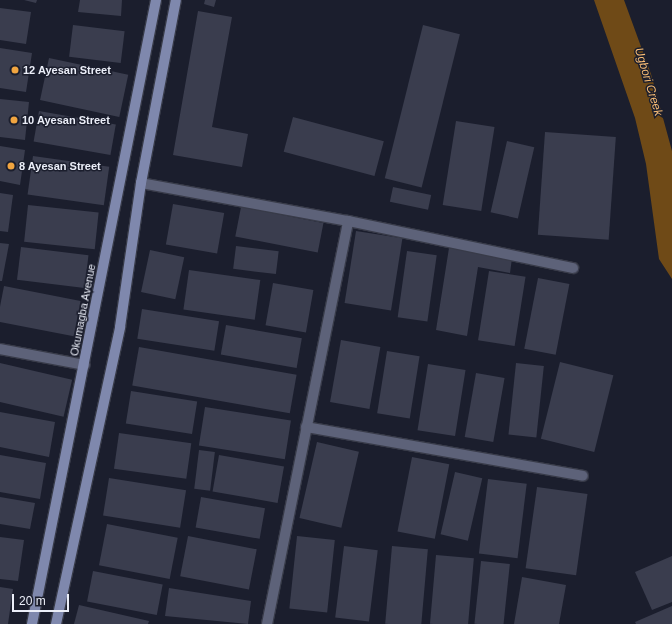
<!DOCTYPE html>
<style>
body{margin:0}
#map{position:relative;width:672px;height:624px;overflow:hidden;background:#1b1e2d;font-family:Arial,sans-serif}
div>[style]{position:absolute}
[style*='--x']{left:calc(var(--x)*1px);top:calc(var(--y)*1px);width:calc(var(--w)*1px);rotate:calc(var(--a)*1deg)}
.water>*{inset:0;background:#6f4a17}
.building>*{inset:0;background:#3a3d4e;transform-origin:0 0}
.roads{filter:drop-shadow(1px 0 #383b49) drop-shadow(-1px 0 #383b49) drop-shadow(0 1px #383b49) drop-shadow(0 -1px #383b49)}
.street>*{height:10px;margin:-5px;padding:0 5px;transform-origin:5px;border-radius:5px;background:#5d6279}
.secondary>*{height:10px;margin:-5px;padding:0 5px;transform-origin:5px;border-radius:5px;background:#7f88ad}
.dots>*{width:11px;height:11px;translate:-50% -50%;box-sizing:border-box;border:2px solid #1b1e2d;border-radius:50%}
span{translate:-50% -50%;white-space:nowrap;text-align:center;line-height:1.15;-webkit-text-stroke:3px #1b1e2d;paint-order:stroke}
.poi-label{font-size:11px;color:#ebeef8;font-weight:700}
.left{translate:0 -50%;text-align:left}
.street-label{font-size:11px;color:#ebeef8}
.water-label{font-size:12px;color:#f9bd75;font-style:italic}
.scale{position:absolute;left:12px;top:594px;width:57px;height:18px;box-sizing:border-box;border:2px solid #ebeef8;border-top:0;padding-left:5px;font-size:12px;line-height:14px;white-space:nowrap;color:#ebeef8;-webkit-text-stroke:3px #1b1e2d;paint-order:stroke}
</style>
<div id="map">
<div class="water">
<i style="clip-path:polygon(594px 0,624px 0,651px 74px,672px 151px,672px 279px,659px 259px,646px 164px,635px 118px)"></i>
</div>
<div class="building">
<i style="clip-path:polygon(24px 0,37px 0,36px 3px)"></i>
<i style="clip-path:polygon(80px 0,122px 0,121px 16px,78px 12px)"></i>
<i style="clip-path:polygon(205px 0,216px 0,214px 7px,204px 4px)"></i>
<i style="clip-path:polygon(0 8px,31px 12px,26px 44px,0 40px)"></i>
<i style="clip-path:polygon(198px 11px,232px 17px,212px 127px,248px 134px,242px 167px,173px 155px)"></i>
<i style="left:73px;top:25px;width:52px;height:32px;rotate:7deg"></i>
<i style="left:423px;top:25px;width:38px;height:158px;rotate:14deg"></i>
<i style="clip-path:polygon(0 48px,32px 53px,26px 92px,0 88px)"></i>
<i style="left:49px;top:58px;width:81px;height:43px;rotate:12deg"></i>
<i style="clip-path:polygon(0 99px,29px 102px,25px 140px,0 137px)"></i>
<i style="left:39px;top:111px;width:78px;height:31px;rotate:10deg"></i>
<i style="left:293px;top:117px;width:94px;height:36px;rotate:15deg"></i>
<i style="left:456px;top:121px;width:39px;height:85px;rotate:9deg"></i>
<i style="left:545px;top:132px;width:71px;height:103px;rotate:4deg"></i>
<i style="left:507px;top:141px;width:28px;height:73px;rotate:13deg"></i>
<i style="clip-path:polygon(0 146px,25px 150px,20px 185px,0 181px)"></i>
<i style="left:33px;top:156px;width:77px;height:39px;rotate:8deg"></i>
<i style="left:393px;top:187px;width:39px;height:15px;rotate:12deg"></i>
<i style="clip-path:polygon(0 193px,13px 195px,8px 232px,0 231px)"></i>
<i style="left:173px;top:204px;width:52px;height:41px;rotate:10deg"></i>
<i style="left:28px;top:205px;width:71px;height:37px;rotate:6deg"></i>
<i style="left:241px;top:207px;width:84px;height:30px;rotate:11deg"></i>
<i style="left:356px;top:231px;width:47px;height:73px;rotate:9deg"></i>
<i style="clip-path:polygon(0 243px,9px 244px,2px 281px,0 281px)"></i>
<i style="left:236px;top:246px;width:43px;height:23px;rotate:7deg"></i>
<i style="left:21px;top:247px;width:68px;height:33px;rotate:7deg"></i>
<i style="clip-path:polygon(449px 248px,512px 258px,510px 273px,478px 267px,467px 336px,436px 330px)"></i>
<i style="left:150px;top:250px;width:35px;height:43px;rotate:12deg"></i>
<i style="left:407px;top:251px;width:30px;height:67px;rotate:8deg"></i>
<i style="left:189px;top:270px;width:72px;height:40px;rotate:8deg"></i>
<i style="left:489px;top:271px;width:37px;height:70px;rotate:9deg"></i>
<i style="left:538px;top:278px;width:32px;height:72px;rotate:11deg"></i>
<i style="left:273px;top:283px;width:41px;height:43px;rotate:10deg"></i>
<i style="left:4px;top:286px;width:78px;height:36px;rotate:11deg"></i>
<i style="left:142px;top:309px;width:78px;height:30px;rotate:9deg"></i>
<i style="left:226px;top:325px;width:77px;height:30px;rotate:10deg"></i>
<i style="left:341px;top:340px;width:40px;height:63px;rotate:10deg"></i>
<i style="left:139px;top:347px;width:160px;height:39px;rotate:10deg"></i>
<i style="left:387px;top:351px;width:33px;height:63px;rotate:9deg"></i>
<i style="left:560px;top:362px;width:55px;height:79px;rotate:14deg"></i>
<i style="left:0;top:363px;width:74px;height:38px;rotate:13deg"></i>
<i style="left:516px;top:363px;width:28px;height:72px;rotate:6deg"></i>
<i style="left:428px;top:364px;width:38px;height:67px;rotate:9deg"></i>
<i style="left:476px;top:373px;width:29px;height:65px;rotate:10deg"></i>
<i style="left:131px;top:391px;width:67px;height:33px;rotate:9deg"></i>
<i style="left:205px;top:407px;width:87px;height:39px;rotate:9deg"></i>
<i style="clip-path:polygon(0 412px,55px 422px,49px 457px,0 447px)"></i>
<i style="left:119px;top:433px;width:73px;height:36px;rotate:8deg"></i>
<i style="left:317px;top:442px;width:43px;height:78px;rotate:13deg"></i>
<i style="left:199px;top:450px;width:16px;height:39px;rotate:7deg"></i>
<i style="clip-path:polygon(0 455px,46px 463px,40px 499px,0 492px)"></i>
<i style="left:219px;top:455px;width:66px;height:37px;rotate:10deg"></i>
<i style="left:412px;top:457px;width:38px;height:76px;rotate:11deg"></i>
<i style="left:455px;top:472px;width:28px;height:64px;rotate:13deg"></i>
<i style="left:109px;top:478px;width:78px;height:38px;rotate:9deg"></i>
<i style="left:488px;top:479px;width:39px;height:75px;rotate:7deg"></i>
<i style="left:537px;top:487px;width:51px;height:82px;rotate:8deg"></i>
<i style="clip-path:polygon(0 497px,35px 503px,30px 529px,0 524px)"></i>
<i style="left:201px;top:497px;width:65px;height:31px;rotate:10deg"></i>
<i style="left:107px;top:524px;width:72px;height:42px;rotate:11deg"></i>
<i style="left:188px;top:536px;width:70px;height:41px;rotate:11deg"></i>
<i style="left:297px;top:536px;width:38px;height:73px;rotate:6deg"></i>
<i style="clip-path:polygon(0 537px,24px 540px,18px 581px,0 579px)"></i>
<i style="left:344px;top:546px;width:34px;height:72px;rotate:7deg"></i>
<i style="left:392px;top:546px;width:36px;height:78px;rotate:5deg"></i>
<i style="left:436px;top:555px;width:38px;height:69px;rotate:5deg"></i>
<i style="clip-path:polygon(672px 556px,672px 602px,652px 610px,635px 572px)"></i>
<i style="left:481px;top:561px;width:29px;height:63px;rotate:6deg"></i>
<i style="left:93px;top:571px;width:71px;height:31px;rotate:11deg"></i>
<i style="clip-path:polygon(522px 577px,566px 585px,559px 624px,514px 624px)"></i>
<i style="clip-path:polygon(0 587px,13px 589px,8px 624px,0 624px)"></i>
<i style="clip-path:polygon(169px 588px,251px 601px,248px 624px,165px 616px)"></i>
<i style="clip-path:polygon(79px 605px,149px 621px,148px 624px,74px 624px)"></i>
<i style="clip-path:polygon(672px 606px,672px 624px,636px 624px,635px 622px)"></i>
</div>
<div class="roads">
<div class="street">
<i style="--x:141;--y:183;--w:210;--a:10.4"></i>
<i style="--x:348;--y:221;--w:230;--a:11.8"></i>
<i style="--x:0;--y:349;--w:86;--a:10.7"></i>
<i style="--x:306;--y:427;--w:281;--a:10"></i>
<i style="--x:267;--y:624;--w:411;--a:-78.6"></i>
</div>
<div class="secondary">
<i style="--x:32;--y:624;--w:636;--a:-78.76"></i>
<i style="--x:56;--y:624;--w:304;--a:-77.8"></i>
<i style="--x:120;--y:327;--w:146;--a:-81.7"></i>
<i style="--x:141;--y:183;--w:186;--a:-79.2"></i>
</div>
</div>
<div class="dots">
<i style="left:15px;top:70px;background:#f1a540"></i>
<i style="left:14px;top:120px;background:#f1a540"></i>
<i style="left:11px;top:166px;background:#f1a540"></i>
</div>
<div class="poi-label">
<span class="left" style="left:23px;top:70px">12 Ayesan Street</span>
<span class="left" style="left:22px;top:120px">10 Ayesan Street</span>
<span class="left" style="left:19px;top:166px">8 Ayesan Street</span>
</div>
<div class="street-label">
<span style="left:83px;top:310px;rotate:-79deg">Okumagba Avenue</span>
</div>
<div class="water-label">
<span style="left:648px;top:82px;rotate:73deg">Ugbori Creek</span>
</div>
<div class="scale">20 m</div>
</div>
